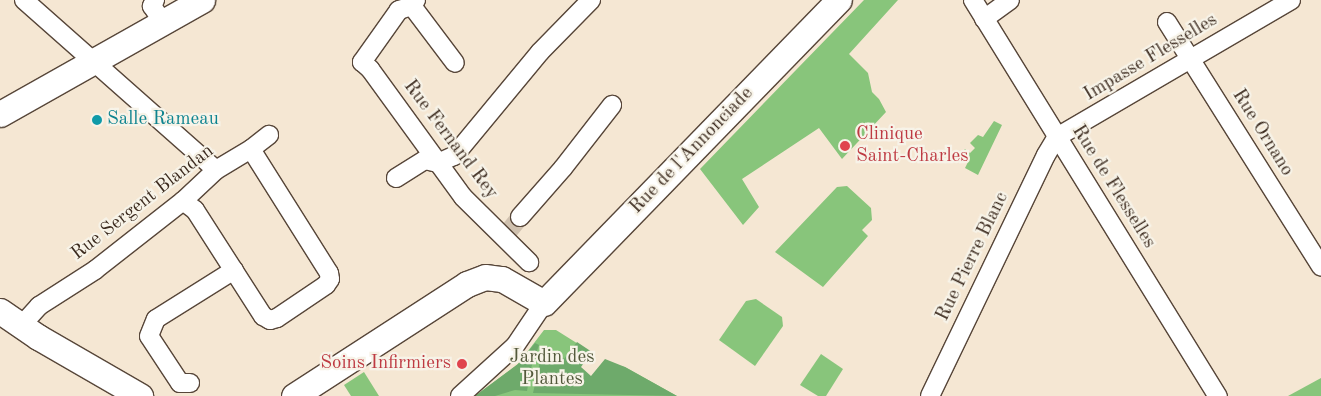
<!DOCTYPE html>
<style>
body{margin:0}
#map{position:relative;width:1321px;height:396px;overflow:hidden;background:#f5e7d3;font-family:"Old Standard TT",serif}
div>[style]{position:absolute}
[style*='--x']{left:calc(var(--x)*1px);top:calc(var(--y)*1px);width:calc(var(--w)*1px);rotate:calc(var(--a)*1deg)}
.green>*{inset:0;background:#88c57b}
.forest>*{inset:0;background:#6eaa6b}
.street-tunnel>*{height:18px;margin-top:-9px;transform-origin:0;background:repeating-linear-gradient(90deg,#d0c1af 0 18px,transparent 0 27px)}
.roads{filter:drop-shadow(1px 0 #574639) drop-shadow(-1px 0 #574639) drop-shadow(0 1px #574639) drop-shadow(0 -1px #574639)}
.street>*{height:18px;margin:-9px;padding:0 9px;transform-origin:9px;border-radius:9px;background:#fff}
.secondary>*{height:25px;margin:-12.5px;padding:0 12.5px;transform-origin:12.5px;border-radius:12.5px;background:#fff}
.dots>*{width:14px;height:14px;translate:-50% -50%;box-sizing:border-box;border:2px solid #f7f3e8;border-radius:50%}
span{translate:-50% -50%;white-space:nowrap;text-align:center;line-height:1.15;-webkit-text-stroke:4.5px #f7f3e8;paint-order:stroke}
.street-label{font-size:19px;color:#3b2a1e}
.culture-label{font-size:19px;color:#0d838f}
.left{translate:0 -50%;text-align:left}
.health-label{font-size:19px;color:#be3a42}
.right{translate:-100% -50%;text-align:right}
.park-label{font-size:19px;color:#52583a}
</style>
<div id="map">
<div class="green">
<i style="clip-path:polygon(864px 0,898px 0,849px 54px,868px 73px,872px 92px,879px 99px,886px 112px,842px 159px,819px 128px,742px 179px,759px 207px,743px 225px,700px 169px)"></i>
<i style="clip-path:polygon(994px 121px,1002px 125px,978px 175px,965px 168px,969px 160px,959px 155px,965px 149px,970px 153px,975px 148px,970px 143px,978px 135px,983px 137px)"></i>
<i style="clip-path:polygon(847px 186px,871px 208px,872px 220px,862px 230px,868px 236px,823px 287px,775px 252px,837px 187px)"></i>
<i style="clip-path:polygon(756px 299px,782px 317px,783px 326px,755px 366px,719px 340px,746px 301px)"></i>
<i style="clip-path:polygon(544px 330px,556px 330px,591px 352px,580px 367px,592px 378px,620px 366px,625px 367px,677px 396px,475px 396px,518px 364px)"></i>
<i style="clip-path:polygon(821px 354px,843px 369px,826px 396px,818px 396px,800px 385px)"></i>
<i style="clip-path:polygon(364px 372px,379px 396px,351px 396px,344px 385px)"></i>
<i style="clip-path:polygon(1321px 378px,1321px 396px,1288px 396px)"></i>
</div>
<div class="forest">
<i style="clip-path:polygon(577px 342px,592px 352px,581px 367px,591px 376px,605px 359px,625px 367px,677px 396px,533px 393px,543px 348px,564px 359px)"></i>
<i style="clip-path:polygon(535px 343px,539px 345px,531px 368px,527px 391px,515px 390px,495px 396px,475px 396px,518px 364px)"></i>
</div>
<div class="street-tunnel">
<i style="--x:508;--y:232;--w:19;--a:-51"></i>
</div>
<div class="roads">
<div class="street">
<i style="--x:24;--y:0;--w:256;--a:41.5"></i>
<i style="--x:155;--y:0;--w:7;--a:117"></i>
<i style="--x:152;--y:6;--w:18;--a:56"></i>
<i style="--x:416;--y:0;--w:7;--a:124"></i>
<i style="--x:412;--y:6;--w:14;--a:163"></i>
<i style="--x:399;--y:10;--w:64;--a:125.4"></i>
<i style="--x:362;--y:62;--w:11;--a:41"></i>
<i style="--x:370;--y:69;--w:158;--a:54"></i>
<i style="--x:463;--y:197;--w:93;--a:44.6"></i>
<i style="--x:973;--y:0;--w:466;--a:58.3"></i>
<i style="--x:412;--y:6;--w:71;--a:53"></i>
<i style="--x:984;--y:19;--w:32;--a:-36"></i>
<i style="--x:1167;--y:22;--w:289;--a:57.8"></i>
<i style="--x:438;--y:163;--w:17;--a:-24"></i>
<i style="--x:454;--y:156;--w:135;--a:-50.4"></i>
<i style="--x:540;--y:52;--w:73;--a:-45.6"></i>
<i style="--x:396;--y:178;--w:34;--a:-32"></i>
<i style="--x:425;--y:160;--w:13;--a:13"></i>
<i style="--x:183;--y:201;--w:15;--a:37"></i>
<i style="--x:195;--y:210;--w:126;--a:57.3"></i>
<i style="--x:263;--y:316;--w:8;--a:30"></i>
<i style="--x:270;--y:320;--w:7;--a:-16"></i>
<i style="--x:277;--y:318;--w:59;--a:-34"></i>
<i style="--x:326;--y:285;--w:7;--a:-56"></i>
<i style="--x:330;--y:279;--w:6;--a:-99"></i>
<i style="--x:329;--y:273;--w:146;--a:-122.2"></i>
<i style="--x:520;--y:217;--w:65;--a:-48.7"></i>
<i style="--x:563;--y:168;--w:80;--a:-52.1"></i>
<i style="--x:21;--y:326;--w:27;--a:-48"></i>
<i style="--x:39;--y:306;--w:67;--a:-32.7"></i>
<i style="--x:95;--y:270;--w:112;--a:-38.1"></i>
<i style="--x:183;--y:201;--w:45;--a:-43.2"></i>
<i style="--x:216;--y:170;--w:41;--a:-31"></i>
<i style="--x:251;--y:149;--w:23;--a:-38"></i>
<i style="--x:190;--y:383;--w:10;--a:180"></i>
<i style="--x:180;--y:383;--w:56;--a:-123.4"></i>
<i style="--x:149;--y:336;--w:18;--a:-68"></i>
<i style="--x:156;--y:319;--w:92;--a:-32.1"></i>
<i style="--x:460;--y:396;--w:74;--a:-42.3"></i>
<i style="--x:515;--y:346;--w:52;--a:-56"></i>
<i style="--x:930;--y:396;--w:267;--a:-64.3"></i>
<i style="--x:1046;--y:155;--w:21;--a:-59"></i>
<i style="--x:1057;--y:137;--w:271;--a:-30.3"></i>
</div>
<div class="secondary">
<i style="--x:0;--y:114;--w:232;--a:-29.4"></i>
<i style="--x:0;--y:311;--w:46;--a:34.4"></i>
<i style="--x:38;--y:337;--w:118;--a:30"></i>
<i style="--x:294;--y:396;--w:206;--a:-32.9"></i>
<i style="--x:467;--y:284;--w:19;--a:-21"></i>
<i style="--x:485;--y:277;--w:17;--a:7"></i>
<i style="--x:502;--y:279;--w:48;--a:29.7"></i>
<i style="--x:544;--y:303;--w:423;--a:-45.8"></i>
</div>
</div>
<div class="dots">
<i style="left:97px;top:120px;background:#0f9aa8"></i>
<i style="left:845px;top:146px;background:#e0444e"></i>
<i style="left:462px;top:364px;background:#e0444e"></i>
</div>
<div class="street-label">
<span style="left:1151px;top:58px;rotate:-31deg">Impasse Flesselles</span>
<span style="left:1262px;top:133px;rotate:58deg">Rue Ornano</span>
<span style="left:450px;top:140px;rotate:53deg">Rue Fernand Rey</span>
<span style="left:692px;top:151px;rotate:-46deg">Rue de l'Annonciade</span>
<span style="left:1113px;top:187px;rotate:58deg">Rue de Flesselles</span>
<span style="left:143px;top:203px;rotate:-38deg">Rue Sergent Blandan</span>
<span style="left:973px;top:257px;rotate:-64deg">Rue Pierre Blanc</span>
</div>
<div class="culture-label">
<span class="left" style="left:107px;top:120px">Salle Rameau</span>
</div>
<div class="health-label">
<span class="left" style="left:856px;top:146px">Clinique<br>Saint-Charles</span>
<span class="right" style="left:451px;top:364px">Soins Infirmiers</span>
</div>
<div class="park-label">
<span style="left:552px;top:369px">Jardin des<br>Plantes</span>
</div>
</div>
